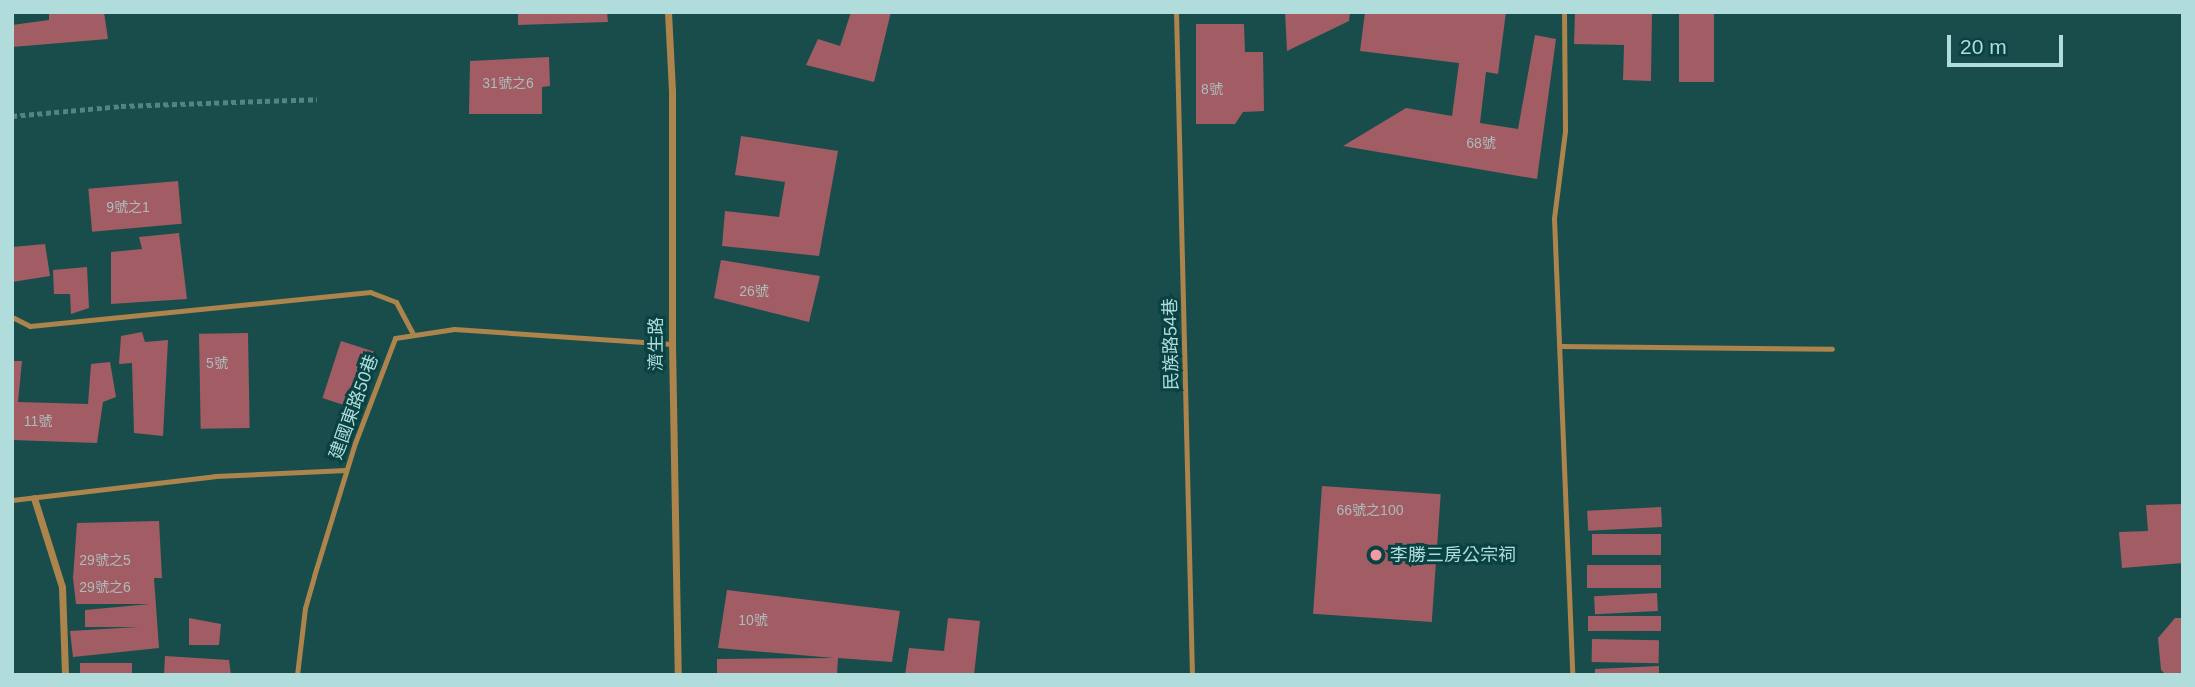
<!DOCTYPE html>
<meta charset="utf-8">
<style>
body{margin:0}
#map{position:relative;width:2195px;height:687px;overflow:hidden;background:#184d4c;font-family:Helvetica,"Noto Sans TC",sans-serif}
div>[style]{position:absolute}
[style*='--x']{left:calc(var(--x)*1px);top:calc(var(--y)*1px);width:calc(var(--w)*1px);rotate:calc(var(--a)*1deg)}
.building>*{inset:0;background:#a25c63;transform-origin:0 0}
.path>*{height:4.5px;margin-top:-2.25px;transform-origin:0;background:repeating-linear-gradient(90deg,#538483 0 5px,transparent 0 8.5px)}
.service>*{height:5px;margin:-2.5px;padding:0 2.5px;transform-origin:2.5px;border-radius:2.5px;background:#ad844b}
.minor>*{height:7px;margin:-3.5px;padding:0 3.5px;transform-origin:3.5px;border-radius:3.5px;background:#ad844b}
.dots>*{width:19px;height:19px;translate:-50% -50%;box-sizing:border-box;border:4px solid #094242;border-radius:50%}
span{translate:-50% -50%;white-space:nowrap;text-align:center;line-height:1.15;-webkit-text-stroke:6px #094242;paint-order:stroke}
.number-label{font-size:14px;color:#acbcbd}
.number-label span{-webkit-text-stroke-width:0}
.street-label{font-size:18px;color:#b0dcdb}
.poi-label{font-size:18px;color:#b0dcdb}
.left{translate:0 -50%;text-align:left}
.frame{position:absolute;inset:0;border:14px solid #b0dcdb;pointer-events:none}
.scale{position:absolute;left:1947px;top:35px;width:116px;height:32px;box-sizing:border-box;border:4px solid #b0dcdb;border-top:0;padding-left:9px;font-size:21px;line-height:24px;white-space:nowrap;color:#b0dcdb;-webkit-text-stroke:5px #094242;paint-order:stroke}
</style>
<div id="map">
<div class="building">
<i style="clip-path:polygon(49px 12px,104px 12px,108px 39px,12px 47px,12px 25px,49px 20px)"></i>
<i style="clip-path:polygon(518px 12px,607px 12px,608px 22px,518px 25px)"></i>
<i style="clip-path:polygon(851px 12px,891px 12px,874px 82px,806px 65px,818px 39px,840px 46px)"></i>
<i style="clip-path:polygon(1285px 12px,1350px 12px,1349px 21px,1287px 51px)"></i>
<i style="clip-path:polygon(1365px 12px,1506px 12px,1498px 74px,1486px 72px,1480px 123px,1518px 129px,1535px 35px,1556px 39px,1537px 179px,1343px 146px,1406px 108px,1452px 116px,1459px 63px,1360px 51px)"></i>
<i style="clip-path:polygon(1575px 12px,1652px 12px,1651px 81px,1623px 80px,1624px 45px,1574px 44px)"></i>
<i style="left:1679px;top:12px;width:35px;height:70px"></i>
<i style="clip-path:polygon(1196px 24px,1244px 24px,1245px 52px,1263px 52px,1264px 111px,1243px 112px,1235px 124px,1196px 124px)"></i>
<i style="clip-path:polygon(549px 57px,550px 86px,542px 87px,542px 114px,469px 114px,470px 61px)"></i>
<i style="clip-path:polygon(741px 136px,838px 151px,819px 256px,722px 246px,725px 211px,779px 217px,785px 182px,735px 175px)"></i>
<i style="left:178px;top:181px;width:43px;height:90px;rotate:85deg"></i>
<i style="clip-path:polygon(179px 233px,187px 299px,111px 304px,111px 252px,142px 249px,139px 237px)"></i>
<i style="clip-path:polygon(45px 244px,50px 276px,12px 282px,12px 247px)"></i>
<i style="clip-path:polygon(721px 260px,820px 276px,809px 322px,714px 298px)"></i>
<i style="clip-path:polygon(87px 267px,89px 308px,71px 314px,70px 294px,54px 294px,53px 270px)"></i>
<i style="clip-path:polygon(142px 332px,145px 342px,168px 340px,163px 436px,134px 433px,132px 363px,119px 364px,121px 336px)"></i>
<i style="left:248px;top:333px;width:95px;height:49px;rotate:89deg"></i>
<i style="left:341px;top:341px;width:36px;height:60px;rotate:18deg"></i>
<i style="clip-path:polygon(12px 361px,22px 361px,18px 402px,88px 404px,91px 364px,110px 362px,116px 397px,103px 402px,97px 443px,12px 440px)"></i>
<i style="left:1322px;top:486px;width:119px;height:128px;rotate:4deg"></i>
<i style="clip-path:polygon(2183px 504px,2183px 563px,2122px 568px,2119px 532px,2148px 531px,2146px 505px)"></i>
<i style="left:1661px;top:507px;width:20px;height:74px;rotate:87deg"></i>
<i style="clip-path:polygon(159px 521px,162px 578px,154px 578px,159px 648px,73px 657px,70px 631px,138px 627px,85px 627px,85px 610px,150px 604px,76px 604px,73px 578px,77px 523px)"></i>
<i style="left:1592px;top:534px;width:69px;height:21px"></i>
<i style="left:1661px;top:565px;width:23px;height:74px;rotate:90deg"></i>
<i style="clip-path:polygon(727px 590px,900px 611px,892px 662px,838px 658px,837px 675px,717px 675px,717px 659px,834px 658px,718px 648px)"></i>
<i style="left:1657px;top:593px;width:18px;height:63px;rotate:87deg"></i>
<i style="left:1661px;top:616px;width:15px;height:73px;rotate:90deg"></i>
<i style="clip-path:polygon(189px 618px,221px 624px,219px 645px,189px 645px)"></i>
<i style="clip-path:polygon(948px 618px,980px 621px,974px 675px,905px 675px,909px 648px,944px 651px)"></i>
<i style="clip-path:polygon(2175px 618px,2183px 618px,2183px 675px,2166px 675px,2161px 670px,2158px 638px)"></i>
<i style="left:1592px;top:639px;width:67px;height:23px;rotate:1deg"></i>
<i style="clip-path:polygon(165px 656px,229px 660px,231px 675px,164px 675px)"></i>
<i style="left:80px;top:663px;width:52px;height:12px"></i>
<i style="clip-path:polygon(1659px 666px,1659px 675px,1595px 675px,1595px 669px)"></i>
</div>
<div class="path">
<i style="--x:12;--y:116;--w:109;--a:-5.2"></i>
<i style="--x:121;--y:106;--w:196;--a:-2"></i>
</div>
<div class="service">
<i style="--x:1176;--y:12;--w:663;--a:88.62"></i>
<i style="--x:1564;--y:12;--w:119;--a:89.5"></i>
<i style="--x:1565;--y:131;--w:88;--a:97.2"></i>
<i style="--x:1554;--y:218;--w:457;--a:87.7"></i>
<i style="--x:12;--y:317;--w:20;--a:27"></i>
<i style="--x:30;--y:326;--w:342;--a:-5.7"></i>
<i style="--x:370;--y:292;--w:28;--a:21"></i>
<i style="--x:396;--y:302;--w:36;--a:62"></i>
<i style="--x:1561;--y:346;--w:271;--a:0.6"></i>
<i style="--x:12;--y:500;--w:204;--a:-6.7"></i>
<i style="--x:215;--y:476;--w:131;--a:-2.6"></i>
<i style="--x:297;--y:675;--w:67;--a:-83.2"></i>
<i style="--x:305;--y:608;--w:33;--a:-74"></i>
<i style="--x:314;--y:576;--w:139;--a:-72.9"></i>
<i style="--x:355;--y:443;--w:112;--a:-69.1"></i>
<i style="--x:395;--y:338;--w:60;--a:-8.7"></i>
<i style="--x:454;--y:329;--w:219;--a:3.9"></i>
</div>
<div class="minor">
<i style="--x:668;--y:12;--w:79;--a:87.1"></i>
<i style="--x:672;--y:91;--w:253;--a:90"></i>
<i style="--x:672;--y:344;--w:331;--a:89"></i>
<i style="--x:34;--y:498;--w:93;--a:72.5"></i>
<i style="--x:62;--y:587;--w:88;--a:88"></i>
</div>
<div class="dots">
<i style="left:1376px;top:555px;background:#f49aa2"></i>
</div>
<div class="number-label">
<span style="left:508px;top:83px">31號之6</span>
<span style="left:1212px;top:89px">8號</span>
<span style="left:1481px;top:143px">68號</span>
<span style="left:128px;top:207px">9號之1</span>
<span style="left:754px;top:291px">26號</span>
<span style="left:217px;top:363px">5號</span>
<span style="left:38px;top:421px">11號</span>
<span style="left:1370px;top:510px">66號之100</span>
<span style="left:105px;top:560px">29號之5</span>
<span style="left:105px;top:587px">29號之6</span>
<span style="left:753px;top:620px">10號</span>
</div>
<div class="street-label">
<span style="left:656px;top:344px;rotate:-90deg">濟生路</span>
<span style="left:1171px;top:344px;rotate:-91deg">民族路54巷</span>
<span style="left:354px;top:407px;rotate:-70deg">建國東路50巷</span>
</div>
<div class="poi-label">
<span class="left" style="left:1390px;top:555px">李勝三房公宗祠</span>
</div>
<div class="frame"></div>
<div class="scale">20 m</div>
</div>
